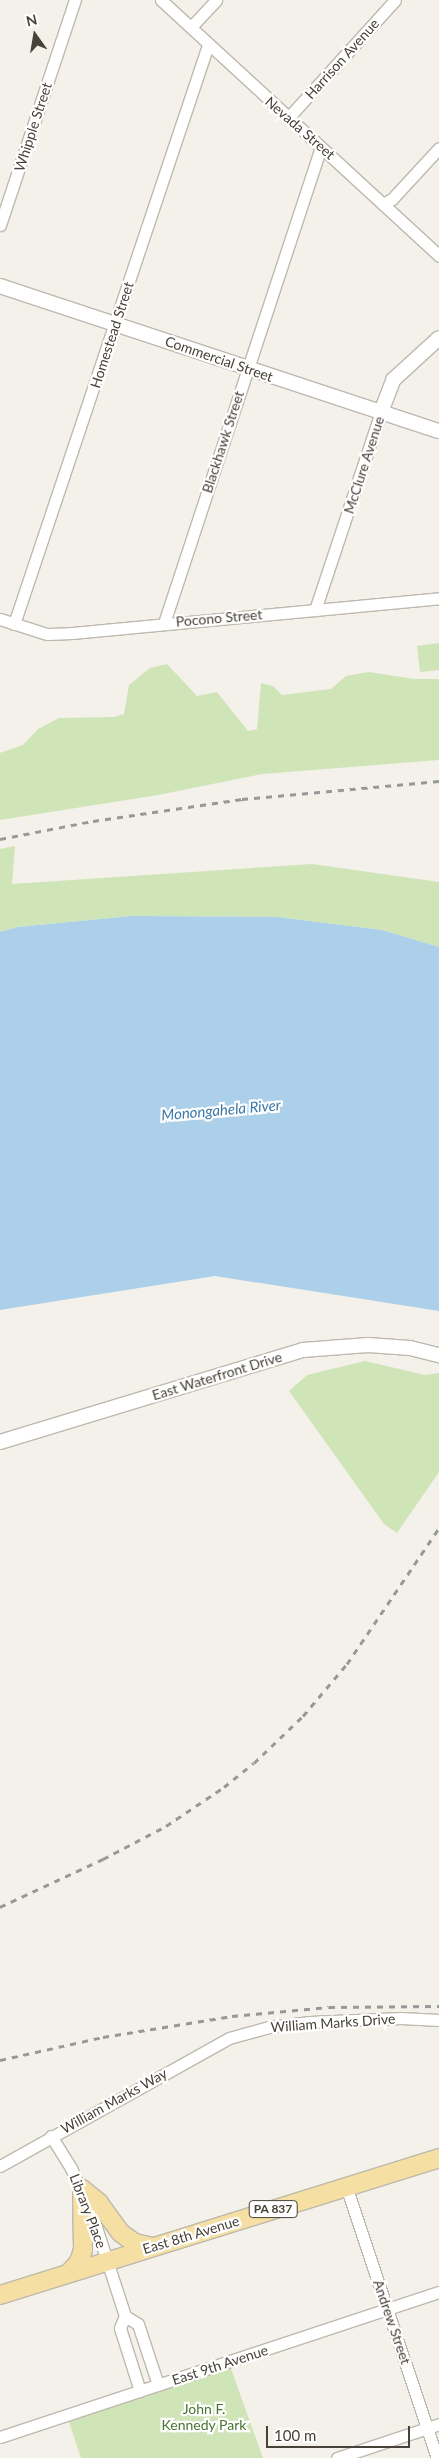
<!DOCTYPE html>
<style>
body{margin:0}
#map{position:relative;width:439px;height:2458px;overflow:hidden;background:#f4f1ea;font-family:Lato,sans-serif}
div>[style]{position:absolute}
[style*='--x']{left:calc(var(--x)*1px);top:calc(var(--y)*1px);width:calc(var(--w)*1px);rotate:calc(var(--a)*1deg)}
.green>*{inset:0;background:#cfe4b7}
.water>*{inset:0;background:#add0ea}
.roads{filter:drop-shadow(1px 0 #beb9ae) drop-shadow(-1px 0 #beb9ae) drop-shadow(0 1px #beb9ae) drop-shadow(0 -1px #beb9ae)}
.minor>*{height:11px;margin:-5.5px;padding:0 5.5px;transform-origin:5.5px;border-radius:5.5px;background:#fff}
.tertiary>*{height:14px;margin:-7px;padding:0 7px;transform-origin:7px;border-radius:7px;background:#fff}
.primary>*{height:18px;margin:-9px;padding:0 9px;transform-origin:9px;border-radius:9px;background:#f5dfa2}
.rail>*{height:3px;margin-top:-1.5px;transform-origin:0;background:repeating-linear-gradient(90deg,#989898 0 6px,transparent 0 12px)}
span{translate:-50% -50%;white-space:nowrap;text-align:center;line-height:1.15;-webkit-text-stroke:4.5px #fff;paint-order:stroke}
.shield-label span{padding:1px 4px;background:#fff;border:1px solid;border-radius:4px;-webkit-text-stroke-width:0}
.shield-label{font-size:12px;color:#474239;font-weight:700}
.street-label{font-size:14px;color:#474239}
.park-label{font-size:14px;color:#497431}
.water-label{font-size:15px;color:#3c79a9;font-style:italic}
.north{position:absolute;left:10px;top:10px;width:50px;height:50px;-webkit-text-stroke:4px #fff;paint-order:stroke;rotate:347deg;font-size:14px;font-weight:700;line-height:20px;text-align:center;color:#474239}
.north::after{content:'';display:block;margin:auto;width:18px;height:22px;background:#474239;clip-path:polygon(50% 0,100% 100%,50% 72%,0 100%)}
.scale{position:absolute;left:266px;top:2426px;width:144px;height:22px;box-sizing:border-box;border:2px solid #474239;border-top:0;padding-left:6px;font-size:15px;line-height:18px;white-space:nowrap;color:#474239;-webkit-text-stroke:4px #fff;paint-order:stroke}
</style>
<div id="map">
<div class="green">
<i style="clip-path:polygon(439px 643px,439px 670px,420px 672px,417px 646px)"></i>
<i style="clip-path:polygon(167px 664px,197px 696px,217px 692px,248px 731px,257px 729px,261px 683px,273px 686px,282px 695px,331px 689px,346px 676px,369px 672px,414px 679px,439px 679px,439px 760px,262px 774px,158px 795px,0 820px,0 753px,23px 745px,38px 729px,59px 718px,114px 717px,124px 714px,129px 685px,150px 668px)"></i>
<i style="clip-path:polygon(15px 846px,12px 884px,312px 864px,439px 882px,439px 947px,382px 930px,277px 917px,131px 916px,18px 927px,0 932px,0 849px)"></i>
<i style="clip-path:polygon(365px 1361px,425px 1375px,439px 1373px,439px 1472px,397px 1533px,384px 1524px,289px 1391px,307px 1375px)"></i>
<i style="clip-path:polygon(230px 2366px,263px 2458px,81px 2458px,68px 2419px)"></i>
</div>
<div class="water">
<i style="clip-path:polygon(131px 916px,277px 917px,382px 930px,439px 947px,439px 1311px,215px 1276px,0 1310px,0 932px,18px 927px)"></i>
</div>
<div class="roads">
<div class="minor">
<i style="--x:161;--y:0;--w:378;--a:42.6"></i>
<i style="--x:191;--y:27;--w:37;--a:-47"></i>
<i style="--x:288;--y:118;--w:159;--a:-47.8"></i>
<i style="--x:383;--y:204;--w:10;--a:-29"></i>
<i style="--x:392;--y:199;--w:69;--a:-47.3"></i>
<i style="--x:0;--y:225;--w:237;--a:-71.6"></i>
<i style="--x:315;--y:610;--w:209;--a:-71.6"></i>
<i style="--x:0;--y:619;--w:49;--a:17.7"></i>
<i style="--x:47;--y:634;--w:25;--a:-2"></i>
<i style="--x:72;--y:633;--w:369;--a:-5.4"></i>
<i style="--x:164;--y:623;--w:501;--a:-71.75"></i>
<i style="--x:14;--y:624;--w:611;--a:-71.48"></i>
<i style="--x:51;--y:2136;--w:38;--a:58"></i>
<i style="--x:71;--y:2168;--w:58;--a:66.5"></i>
<i style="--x:94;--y:2221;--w:100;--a:71.9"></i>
<i style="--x:125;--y:2316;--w:13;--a:113"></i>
<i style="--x:120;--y:2328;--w:66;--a:72.4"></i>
<i style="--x:0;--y:2166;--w:262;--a:-29.2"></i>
<i style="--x:229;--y:2038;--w:41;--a:-15.4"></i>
<i style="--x:269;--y:2027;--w:41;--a:-7"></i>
<i style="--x:310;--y:2022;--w:91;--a:-2.5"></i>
<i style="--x:401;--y:2018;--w:38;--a:3"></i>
<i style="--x:346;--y:2186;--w:287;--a:71.5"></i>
<i style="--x:125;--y:2316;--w:15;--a:32"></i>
<i style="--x:138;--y:2324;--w:64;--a:71.8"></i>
<i style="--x:0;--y:2437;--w:462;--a:-18.3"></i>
<i style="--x:337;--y:2458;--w:108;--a:-18.4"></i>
</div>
<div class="tertiary">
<i style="--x:0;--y:286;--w:462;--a:18.3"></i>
<i style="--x:381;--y:412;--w:34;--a:-69"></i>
<i style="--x:393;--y:380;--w:62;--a:-42.4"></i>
<i style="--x:0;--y:1442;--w:317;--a:-16.9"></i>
<i style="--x:303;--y:1350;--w:65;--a:-4.4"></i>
<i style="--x:368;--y:1345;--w:42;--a:4.1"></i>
<i style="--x:410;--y:1348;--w:30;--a:14"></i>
</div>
<div class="primary">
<i style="--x:69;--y:2273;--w:15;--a:-48"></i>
<i style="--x:79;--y:2262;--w:13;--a:-72"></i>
<i style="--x:83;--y:2250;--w:61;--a:-90.9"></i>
<i style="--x:82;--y:2189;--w:22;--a:39"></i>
<i style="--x:99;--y:2203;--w:37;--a:54"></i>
<i style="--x:121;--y:2233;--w:17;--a:36"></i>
<i style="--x:135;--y:2243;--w:17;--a:13"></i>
<i style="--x:0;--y:2295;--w:460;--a:-17.3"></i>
</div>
</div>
<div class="rail">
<i style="--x:0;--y:839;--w:95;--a:-11"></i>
<i style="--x:93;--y:821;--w:151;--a:-8.4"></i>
<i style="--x:242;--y:799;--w:198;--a:-5.2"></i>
<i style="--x:0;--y:1907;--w:114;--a:-25"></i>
<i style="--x:103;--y:1859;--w:71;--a:-27.6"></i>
<i style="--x:166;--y:1826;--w:70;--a:-33.9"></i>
<i style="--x:224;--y:1787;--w:38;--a:-39"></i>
<i style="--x:254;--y:1763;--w:68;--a:-43.8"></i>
<i style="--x:303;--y:1716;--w:68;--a:-49.8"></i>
<i style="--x:347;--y:1664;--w:164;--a:-55.9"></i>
<i style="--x:0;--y:2060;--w:106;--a:-12.6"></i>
<i style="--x:103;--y:2037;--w:131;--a:-9.2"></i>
<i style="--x:232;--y:2016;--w:97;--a:-5.3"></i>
<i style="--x:329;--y:2007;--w:110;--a:-0.5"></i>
</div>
<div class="shield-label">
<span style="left:273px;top:2209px">PA 837</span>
</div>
<div class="street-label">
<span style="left:342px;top:59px;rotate:-48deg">Harrison Avenue</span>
<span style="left:33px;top:127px;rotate:-72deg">Whipple Street</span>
<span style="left:300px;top:128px;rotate:41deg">Nevada Street</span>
<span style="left:112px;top:335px;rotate:-72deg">Homestead Street</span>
<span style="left:219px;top:359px;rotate:19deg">Commercial Street</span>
<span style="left:223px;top:442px;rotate:-72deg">Blackhawk Street</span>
<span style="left:364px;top:465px;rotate:-72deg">McClure Avenue</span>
<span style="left:219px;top:618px;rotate:-5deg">Pocono Street</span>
<span style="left:217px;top:1376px;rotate:-17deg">East Waterfront Drive</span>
<span style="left:333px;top:2023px;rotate:-4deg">William Marks Drive</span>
<span style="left:114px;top:2101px;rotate:-29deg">William Marks Way</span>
<span style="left:88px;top:2211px;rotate:69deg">Library Place</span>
<span style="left:191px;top:2235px;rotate:-17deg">East 8th Avenue</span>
<span style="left:392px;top:2322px;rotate:71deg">Andrew Street</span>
<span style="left:220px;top:2365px;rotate:-18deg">East 9th Avenue</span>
</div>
<div class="park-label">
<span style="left:204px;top:2417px">John F.<br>Kennedy Park</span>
</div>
<div class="water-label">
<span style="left:221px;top:1110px;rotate:-5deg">Monongahela River</span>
</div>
<div class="north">N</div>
<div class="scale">100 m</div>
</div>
